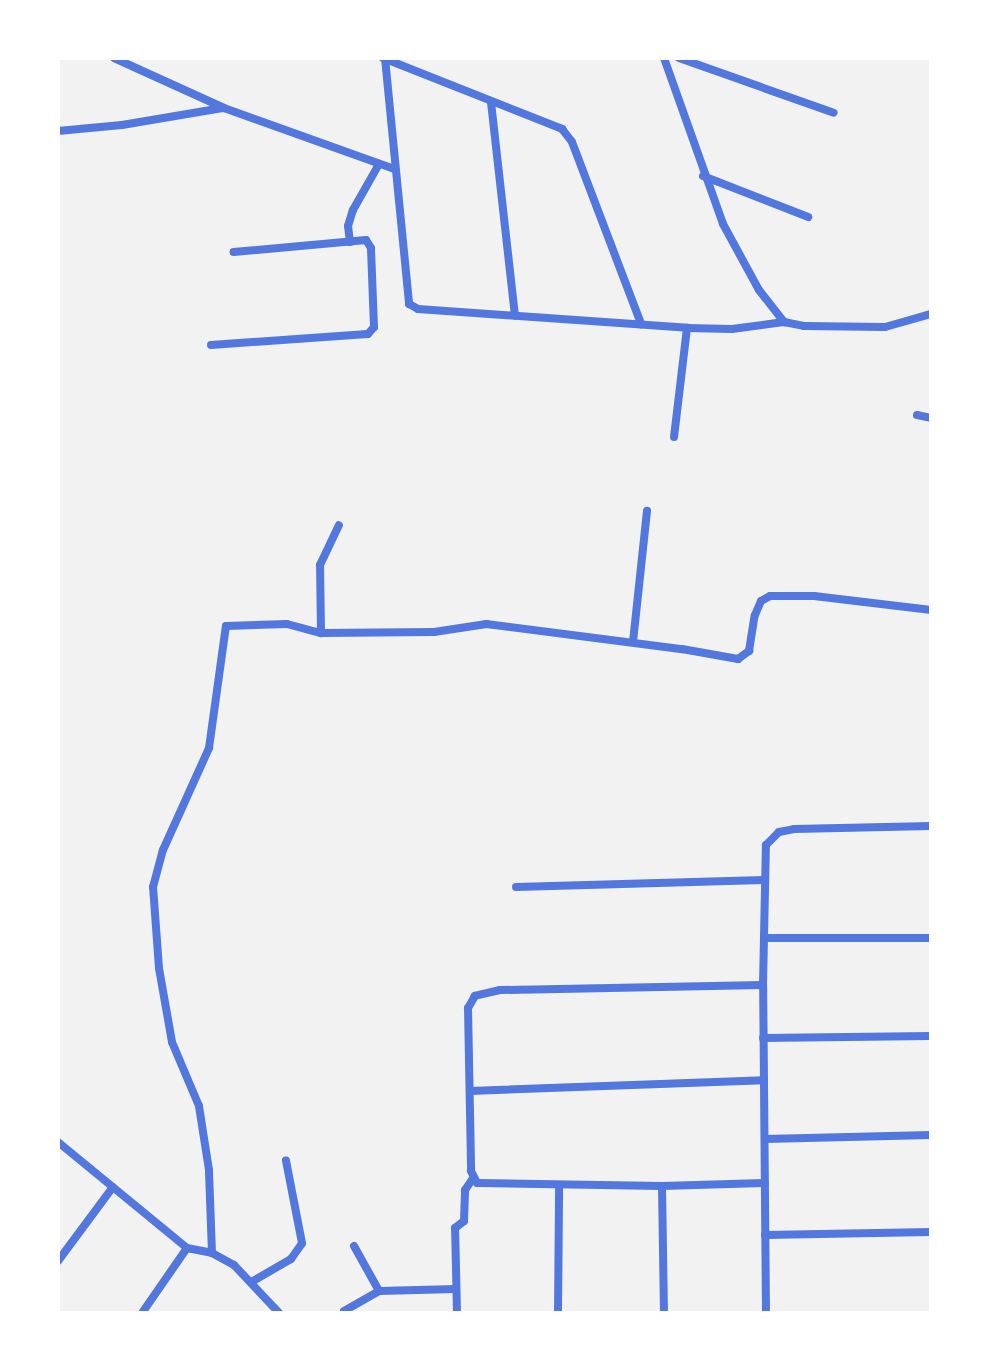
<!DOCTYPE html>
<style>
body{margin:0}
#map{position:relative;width:989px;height:1371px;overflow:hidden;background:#f2f2f2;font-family:"Work Sans",sans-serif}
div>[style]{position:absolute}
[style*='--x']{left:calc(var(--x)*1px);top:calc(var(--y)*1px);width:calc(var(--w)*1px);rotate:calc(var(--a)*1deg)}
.minor>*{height:8px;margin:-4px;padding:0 4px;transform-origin:4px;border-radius:4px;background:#5277de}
span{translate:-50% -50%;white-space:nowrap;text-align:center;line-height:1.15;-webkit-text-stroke:6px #fff;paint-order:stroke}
.frame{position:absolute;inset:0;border:60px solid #fff;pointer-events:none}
</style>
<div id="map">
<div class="minor">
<i style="--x:114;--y:58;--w:121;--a:24.4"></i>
<i style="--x:224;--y:108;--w:181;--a:19.7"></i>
<i style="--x:383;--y:58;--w:193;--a:21.6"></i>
<i style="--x:562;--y:129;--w:16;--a:52"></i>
<i style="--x:572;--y:142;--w:195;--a:69.2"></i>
<i style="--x:385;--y:58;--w:247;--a:84.4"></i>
<i style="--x:409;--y:304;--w:10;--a:29"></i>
<i style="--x:418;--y:309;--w:270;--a:4"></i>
<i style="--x:687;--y:328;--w:45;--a:1.3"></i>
<i style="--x:732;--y:329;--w:52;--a:-7.7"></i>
<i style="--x:664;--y:58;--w:176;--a:70.4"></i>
<i style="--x:723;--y:224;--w:75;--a:61.4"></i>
<i style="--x:759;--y:290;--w:41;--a:52"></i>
<i style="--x:784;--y:322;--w:20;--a:11"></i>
<i style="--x:804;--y:326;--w:81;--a:0.7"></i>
<i style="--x:885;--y:327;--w:48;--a:-15.8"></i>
<i style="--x:679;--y:58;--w:164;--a:19.5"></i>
<i style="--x:491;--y:102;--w:215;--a:83.6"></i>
<i style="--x:58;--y:131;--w:64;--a:-5.4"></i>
<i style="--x:122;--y:125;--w:102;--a:-9.6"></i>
<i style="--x:703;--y:176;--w:113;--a:21.3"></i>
<i style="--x:350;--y:242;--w:16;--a:-97"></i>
<i style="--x:348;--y:226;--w:17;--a:-73"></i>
<i style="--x:353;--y:210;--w:53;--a:-60.5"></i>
<i style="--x:211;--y:345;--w:157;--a:-4"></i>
<i style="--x:368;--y:334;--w:9;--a:-49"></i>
<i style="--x:374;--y:327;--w:79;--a:-92.2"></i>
<i style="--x:371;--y:248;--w:9;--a:-122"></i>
<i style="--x:366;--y:240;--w:133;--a:174.8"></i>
<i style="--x:917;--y:415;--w:14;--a:12"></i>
<i style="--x:674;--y:437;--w:110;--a:-83.2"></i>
<i style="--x:321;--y:633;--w:68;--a:-90.8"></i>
<i style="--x:320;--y:565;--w:44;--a:-64.6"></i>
<i style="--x:633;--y:642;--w:132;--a:-83.9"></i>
<i style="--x:516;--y:887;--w:248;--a:-1.6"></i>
<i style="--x:764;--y:938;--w:167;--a:0"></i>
<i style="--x:763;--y:985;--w:263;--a:178.9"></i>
<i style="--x:500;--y:990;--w:26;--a:167"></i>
<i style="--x:475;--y:996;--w:14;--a:120"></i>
<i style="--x:468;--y:1008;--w:163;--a:88.9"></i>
<i style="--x:471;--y:1171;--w:13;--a:63"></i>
<i style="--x:477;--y:1183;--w:185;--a:0.9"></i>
<i style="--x:662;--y:1186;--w:103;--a:-1.7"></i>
<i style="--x:763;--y:1038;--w:168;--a:-0.7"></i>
<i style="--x:470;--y:1091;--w:294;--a:-2.1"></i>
<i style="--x:765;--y:1139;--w:166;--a:-1.4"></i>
<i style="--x:58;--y:1142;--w:167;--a:39.4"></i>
<i style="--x:187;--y:1248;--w:25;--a:11"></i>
<i style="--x:212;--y:1253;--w:25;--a:29"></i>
<i style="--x:234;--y:1265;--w:66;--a:46.8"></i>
<i style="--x:662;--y:1186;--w:127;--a:89.1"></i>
<i style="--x:765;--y:1235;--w:166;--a:-1"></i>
<i style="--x:354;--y:1246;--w:51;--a:60.9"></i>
<i style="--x:212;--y:1253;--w:83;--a:-92.1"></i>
<i style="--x:209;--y:1170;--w:65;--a:-98.9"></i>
<i style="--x:199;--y:1106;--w:69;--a:-112.9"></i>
<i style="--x:172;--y:1042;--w:75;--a:-100"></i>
<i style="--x:159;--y:968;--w:81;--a:-94.2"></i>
<i style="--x:153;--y:887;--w:38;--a:-75"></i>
<i style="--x:163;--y:850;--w:112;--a:-65.7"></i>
<i style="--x:209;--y:748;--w:123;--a:-82.1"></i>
<i style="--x:226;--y:626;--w:61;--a:-1.9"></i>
<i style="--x:287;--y:624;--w:35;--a:15"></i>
<i style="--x:321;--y:633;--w:113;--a:-0.5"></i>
<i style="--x:434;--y:632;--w:53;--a:-8.7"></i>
<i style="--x:486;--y:624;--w:198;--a:7.3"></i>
<i style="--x:682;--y:649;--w:57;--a:10.1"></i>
<i style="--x:738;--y:659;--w:14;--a:-36"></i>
<i style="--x:749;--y:651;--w:36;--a:-81"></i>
<i style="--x:755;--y:615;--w:15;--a:-67"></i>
<i style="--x:761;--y:601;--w:10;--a:-29"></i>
<i style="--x:770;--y:596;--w:44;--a:0"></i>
<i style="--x:814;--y:596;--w:118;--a:6.8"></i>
<i style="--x:58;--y:1261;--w:92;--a:-53.4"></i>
<i style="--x:253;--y:1281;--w:44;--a:-30.1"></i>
<i style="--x:291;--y:1259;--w:19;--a:-55"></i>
<i style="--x:302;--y:1243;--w:84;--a:-101"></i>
<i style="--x:344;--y:1311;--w:40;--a:-29.7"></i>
<i style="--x:379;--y:1291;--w:77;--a:-1.5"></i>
<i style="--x:142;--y:1313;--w:79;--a:-55.3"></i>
<i style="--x:457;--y:1313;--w:85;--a:-91.3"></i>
<i style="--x:455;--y:1228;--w:11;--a:-38"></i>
<i style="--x:464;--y:1221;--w:31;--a:-88"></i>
<i style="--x:465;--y:1190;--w:14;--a:-56"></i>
<i style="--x:558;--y:1313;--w:127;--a:-89.5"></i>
<i style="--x:766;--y:1313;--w:328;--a:-90.5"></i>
<i style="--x:763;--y:985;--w:140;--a:-88.8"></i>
<i style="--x:766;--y:845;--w:18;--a:-45"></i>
<i style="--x:779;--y:832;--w:15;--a:-11"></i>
<i style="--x:794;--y:829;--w:137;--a:-1.3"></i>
</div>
<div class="frame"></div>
</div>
